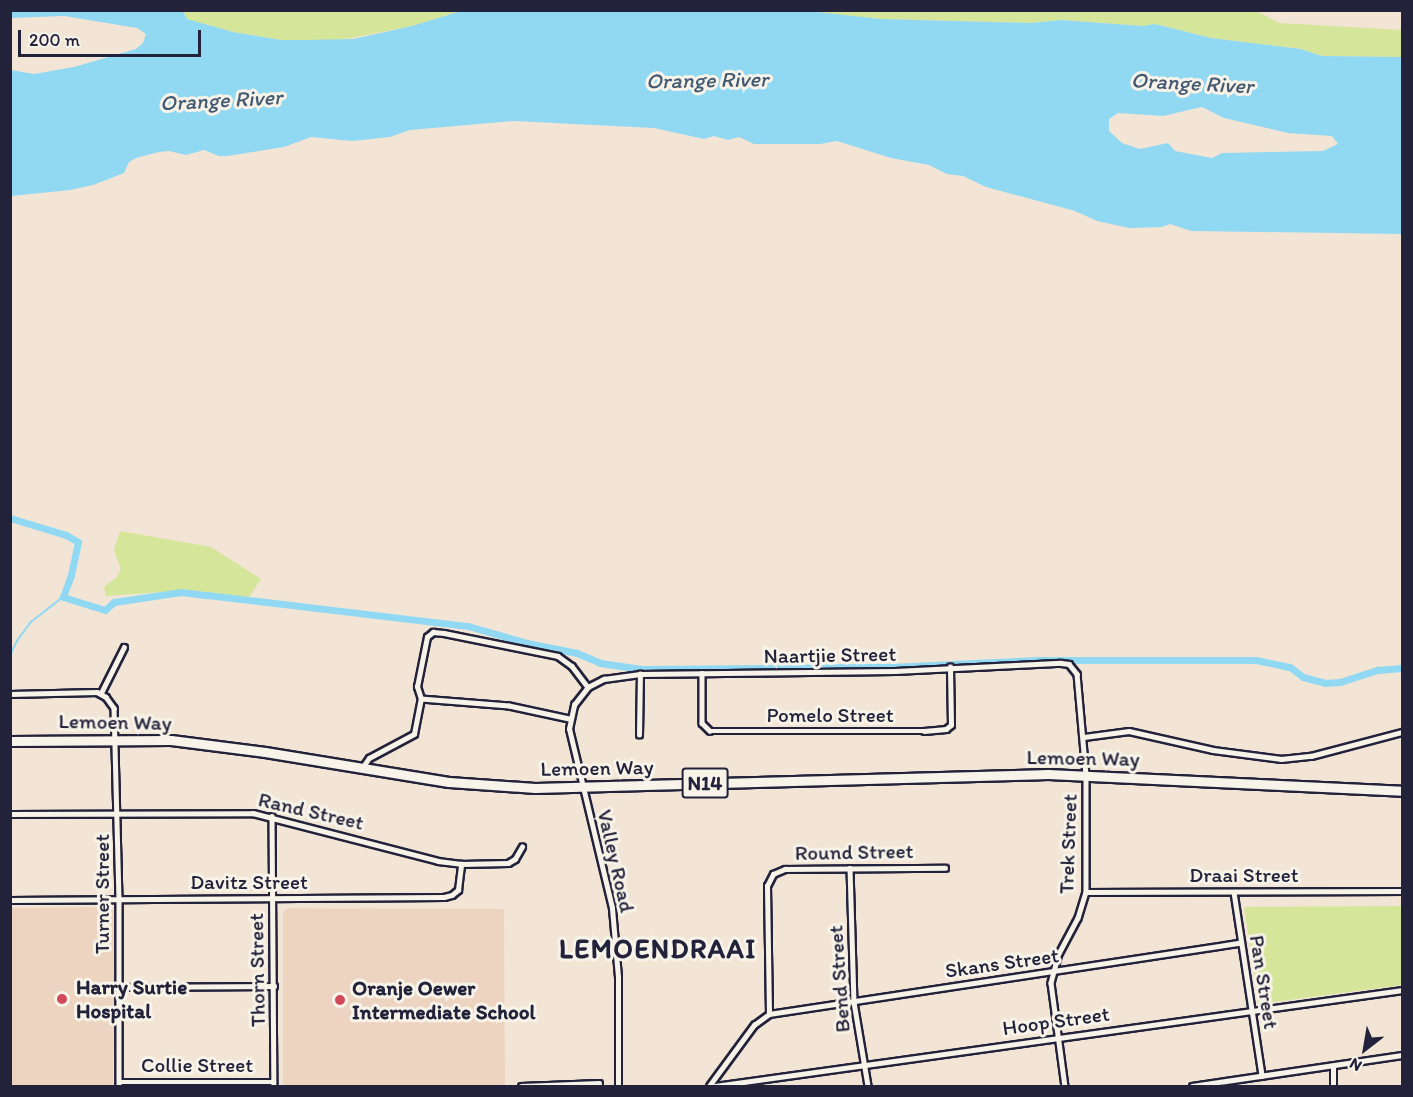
<!DOCTYPE html>
<style>
body{margin:0}
#map{position:relative;width:1413px;height:1097px;overflow:hidden;background:#f2e5d6;font-family:Itim,sans-serif}
div>[style]{position:absolute}
[style*='--x']{left:calc(var(--x)*1px);top:calc(var(--y)*1px);width:calc(var(--w)*1px);rotate:calc(var(--a)*1deg)}
.built>*{inset:0;background:#ecd4c1}
.green>*{inset:0;background:#d5e599}
.water>*{inset:0;background:#91d9f2}
.stream>*{height:1.5px;margin:-0.75px;padding:0 0.75px;transform-origin:0.75px;border-radius:0.75px;background:#91d9f2}
.canal>*{height:7px;margin:-3.5px;padding:0 3.5px;transform-origin:3.5px;border-radius:3.5px;background:#91d9f2}
.roads{filter:drop-shadow(2px 0 #22223b) drop-shadow(-2px 0 #22223b) drop-shadow(0 2px #22223b) drop-shadow(0 -2px #22223b)}
.street>*{height:4.5px;margin:-2.25px;padding:0 2.25px;transform-origin:2.25px;border-radius:2.25px;background:#f7f3e8}
.highway>*{height:9px;margin:-4.5px;padding:0 4.5px;transform-origin:4.5px;border-radius:4.5px;background:#f7f3e8}
.dots>*{width:16px;height:16px;translate:-50% -50%;box-sizing:border-box;border:3px solid #f7f3e8;border-radius:50%}
span{translate:-50% -50%;white-space:nowrap;text-align:center;line-height:1.15;-webkit-text-stroke:6px #f7f3e8;paint-order:stroke}
.shield-label span{padding:2px 4px;background:#f7f3e8;border:2px solid;border-radius:4px;-webkit-text-stroke-width:0}
.shield-label{font-size:20px;color:#22223b;font-weight:700}
.street-label{font-size:21px;color:#22223b}
.poi-label{font-size:21px;color:#22223b;font-weight:700}
.left{translate:0 -50%;text-align:left}
.water-label{font-size:22px;color:#435972;font-style:italic}
.district-label{font-size:27px;color:#22223b;font-weight:700;letter-spacing:1.5px}
.frame{position:absolute;inset:0;border:12px solid #22223b;pointer-events:none}
.north{position:absolute;left:1335px;top:1019px;width:60px;height:60px;-webkit-text-stroke:4px #f7f3e8;paint-order:stroke;rotate:211deg;font-size:16px;font-weight:700;line-height:24px;text-align:center;color:#22223b}
.north::after{content:'';display:block;margin:auto;width:21px;height:27px;background:#22223b;clip-path:polygon(50% 0,100% 100%,50% 72%,0 100%)}
.scale{position:absolute;left:18px;top:30px;width:183px;height:27px;box-sizing:border-box;border:3px solid #22223b;border-top:0;padding-left:8px;font-size:18px;line-height:21px;white-space:nowrap;color:#22223b;-webkit-text-stroke:4px #f7f3e8;paint-order:stroke}
</style>
<div id="map">
<div class="built">
<i style="clip-path:polygon(108px 907px,115px 911px,113px 1086px,11px 1086px,11px 908px)"></i>
<i style="clip-path:polygon(288px 908px,504px 909px,505px 1086px,283px 1086px,283px 913px)"></i>
</div>
<div class="green">
<i style="clip-path:polygon(183px 10px,461px 11px,412px 26px,341px 40px,281px 40px,233px 32px,187px 19px)"></i>
<i style="clip-path:polygon(799px 11px,1257px 11px,1279px 23px,1402px 30px,1402px 57px,1322px 56px,1301px 49px,1211px 38px,1155px 24px,1142px 26px,1061px 20px,1031px 23px,881px 19px)"></i>
<i style="clip-path:polygon(120px 531px,211px 547px,261px 579px,249px 597px,176px 591px,106px 596px,104px 587px,117px 577px,121px 569px,114px 550px)"></i>
<i style="clip-path:polygon(1402px 906px,1402px 985px,1259px 1004px,1244px 907px)"></i>
</div>
<div class="water">
<i style="clip-path:polygon(evenodd,11px 10px,183px 11px,187px 19px,233px 32px,281px 40px,304px 40px,353px 39px,412px 26px,461px 11px,799px 10px,881px 19px,1031px 23px,1061px 20px,1142px 26px,1155px 24px,1211px 38px,1301px 49px,1322px 56px,1402px 57px,1402px 234px,1191px 231px,1170px 224px,1162px 227px,1129px 228px,1097px 221px,1075px 211px,986px 187px,963px 176px,947px 174px,929px 165px,891px 158px,837px 141px,820px 144px,754px 144px,739px 137px,728px 140px,714px 136px,704px 139px,654px 128px,514px 121px,410px 130px,390px 137px,352px 141px,311px 137px,284px 147px,227px 156px,219px 156px,204px 150px,186px 155px,169px 151px,159px 152px,136px 158px,129px 162px,124px 173px,93px 185px,70px 190px,11px 196px,11px 70px,34px 74px,74px 67px,136px 49px,143px 43px,146px 34px,137px 28px,64px 16px,11px 18px,11px 10px,1202px 107px,1224px 118px,1288px 133px,1332px 136px,1338px 144px,1323px 151px,1222px 153px,1212px 158px,1175px 151px,1168px 143px,1140px 149px,1122px 143px,1109px 131px,1109px 119px,1118px 113px,1163px 116px,1202px 107px)"></i>
</div>
<div class="stream">
<i style="--x:10;--y:686;--w:33;--a:-88"></i>
<i style="--x:11;--y:653;--w:13;--a:-63"></i>
<i style="--x:17;--y:641;--w:24;--a:-54"></i>
<i style="--x:31;--y:622;--w:41;--a:-38"></i>
</div>
<div class="canal">
<i style="--x:10;--y:518;--w:59;--a:16.9"></i>
<i style="--x:66;--y:535;--w:14;--a:30"></i>
<i style="--x:78;--y:542;--w:34;--a:102"></i>
<i style="--x:71;--y:575;--w:23;--a:110"></i>
<i style="--x:63;--y:597;--w:44;--a:17.2"></i>
<i style="--x:105;--y:610;--w:12;--a:-42"></i>
<i style="--x:114;--y:602;--w:68;--a:-8.5"></i>
<i style="--x:181;--y:592;--w:26;--a:7"></i>
<i style="--x:207;--y:595;--w:263;--a:6.8"></i>
<i style="--x:468;--y:626;--w:61;--a:16.1"></i>
<i style="--x:527;--y:643;--w:51;--a:11.3"></i>
<i style="--x:577;--y:653;--w:25;--a:23"></i>
<i style="--x:600;--y:663;--w:42;--a:8.1"></i>
<i style="--x:642;--y:669;--w:248;--a:-0.5"></i>
<i style="--x:890;--y:667;--w:147;--a:-2.7"></i>
<i style="--x:1037;--y:660;--w:219;--a:0"></i>
<i style="--x:1256;--y:660;--w:35;--a:12"></i>
<i style="--x:1290;--y:667;--w:16;--a:38"></i>
<i style="--x:1303;--y:677;--w:23;--a:15"></i>
<i style="--x:1325;--y:683;--w:15;--a:-4"></i>
<i style="--x:1340;--y:682;--w:40;--a:-18"></i>
<i style="--x:1378;--y:670;--w:24;--a:-5"></i>
</div>
<div class="roads">
<div class="street">
<i style="--x:702;--y:673;--w:50;--a:90"></i>
<i style="--x:702;--y:723;--w:11;--a:45"></i>
<i style="--x:710;--y:731;--w:214;--a:0"></i>
<i style="--x:924;--y:731;--w:22;--a:-5"></i>
<i style="--x:946;--y:729;--w:6;--a:-39"></i>
<i style="--x:951;--y:725;--w:58;--a:-91"></i>
<i style="--x:101;--y:693;--w:51;--a:-63.4"></i>
<i style="--x:10;--y:694;--w:87;--a:-1.3"></i>
<i style="--x:97;--y:692;--w:10;--a:29"></i>
<i style="--x:106;--y:697;--w:14;--a:54"></i>
<i style="--x:114;--y:708;--w:191;--a:88.5"></i>
<i style="--x:119;--y:899;--w:187;--a:90"></i>
<i style="--x:569;--y:719;--w:61;--a:-167.8"></i>
<i style="--x:509;--y:706;--w:88;--a:-175.5"></i>
<i style="--x:421;--y:699;--w:13;--a:-108"></i>
<i style="--x:417;--y:687;--w:51;--a:-78.7"></i>
<i style="--x:427;--y:637;--w:8;--a:-40"></i>
<i style="--x:433;--y:632;--w:11;--a:5"></i>
<i style="--x:444;--y:633;--w:116;--a:11.4"></i>
<i style="--x:558;--y:656;--w:17;--a:36"></i>
<i style="--x:572;--y:666;--w:26;--a:53"></i>
<i style="--x:639;--y:735;--w:61;--a:-89.1"></i>
<i style="--x:1084;--y:737;--w:45;--a:-7.6"></i>
<i style="--x:1129;--y:731;--w:86;--a:12.7"></i>
<i style="--x:1213;--y:750;--w:69;--a:7.5"></i>
<i style="--x:1281;--y:759;--w:30;--a:-6"></i>
<i style="--x:1311;--y:756;--w:94;--a:-14.8"></i>
<i style="--x:362;--y:768;--w:12;--a:-55"></i>
<i style="--x:369;--y:758;--w:51;--a:-28.1"></i>
<i style="--x:414;--y:734;--w:36;--a:-79"></i>
<i style="--x:10;--y:814;--w:243;--a:-0.2"></i>
<i style="--x:253;--y:813;--w:191;--a:14.5"></i>
<i style="--x:438;--y:861;--w:23;--a:7"></i>
<i style="--x:461;--y:864;--w:47;--a:-1.2"></i>
<i style="--x:508;--y:863;--w:8;--a:-30"></i>
<i style="--x:515;--y:859;--w:14;--a:-60"></i>
<i style="--x:272;--y:816;--w:270;--a:89.6"></i>
<i style="--x:850;--y:868;--w:134;--a:88.3"></i>
<i style="--x:854;--y:1002;--w:85;--a:80.5"></i>
<i style="--x:1086;--y:892;--w:316;--a:-0.2"></i>
<i style="--x:1234;--y:892;--w:186;--a:81.3"></i>
<i style="--x:10;--y:900;--w:434;--a:-0.4"></i>
<i style="--x:444;--y:897;--w:8;--a:-14"></i>
<i style="--x:452;--y:895;--w:8;--a:-40"></i>
<i style="--x:458;--y:890;--w:26;--a:-83"></i>
<i style="--x:119;--y:987;--w:155;--a:-0.4"></i>
<i style="--x:769;--y:1014;--w:128;--a:-90.9"></i>
<i style="--x:767;--y:886;--w:13;--a:-63"></i>
<i style="--x:773;--y:874;--w:13;--a:-23"></i>
<i style="--x:785;--y:869;--w:160;--a:-0.4"></i>
<i style="--x:119;--y:1082;--w:155;--a:0"></i>
<i style="--x:521;--y:1086;--w:78;--a:-2.2"></i>
<i style="--x:618;--y:1086;--w:109;--a:-90"></i>
<i style="--x:618;--y:977;--w:69;--a:-95"></i>
<i style="--x:612;--y:908;--w:184;--a:-103.5"></i>
<i style="--x:569;--y:729;--w:25;--a:-78"></i>
<i style="--x:574;--y:705;--w:23;--a:-52"></i>
<i style="--x:588;--y:687;--w:18;--a:-27"></i>
<i style="--x:604;--y:679;--w:36;--a:-8"></i>
<i style="--x:640;--y:674;--w:255;--a:-0.7"></i>
<i style="--x:895;--y:671;--w:166;--a:-2.8"></i>
<i style="--x:1061;--y:663;--w:8;--a:7"></i>
<i style="--x:1069;--y:664;--w:13;--a:51"></i>
<i style="--x:1077;--y:674;--w:100;--a:84.9"></i>
<i style="--x:1086;--y:774;--w:118;--a:90"></i>
<i style="--x:1086;--y:892;--w:27;--a:107"></i>
<i style="--x:1078;--y:918;--w:40;--a:118"></i>
<i style="--x:1059;--y:953;--w:31;--a:105"></i>
<i style="--x:1051;--y:983;--w:104;--a:82.3"></i>
<i style="--x:709;--y:1086;--w:76;--a:-53.6"></i>
<i style="--x:754;--y:1025;--w:19;--a:-36"></i>
<i style="--x:769;--y:1014;--w:477;--a:-8.6"></i>
<i style="--x:715;--y:1086;--w:694;--a:-7.95"></i>
<i style="--x:1192;--y:1086;--w:212;--a:-8.4"></i>
<i style="--x:1333;--y:1086;--w:20;--a:-90"></i>
</div>
<div class="highway">
<i style="--x:10;--y:741;--w:161;--a:-0.4"></i>
<i style="--x:171;--y:740;--w:95;--a:7.3"></i>
<i style="--x:265;--y:752;--w:186;--a:9.3"></i>
<i style="--x:449;--y:782;--w:86;--a:4"></i>
<i style="--x:535;--y:788;--w:513;--a:-1.56"></i>
<i style="--x:1048;--y:774;--w:354;--a:2.7"></i>
</div>
</div>
<div class="dots">
<i style="left:62px;top:999px;background:#d1495b"></i>
<i style="left:340px;top:1000px;background:#d1495b"></i>
</div>
<div class="shield-label">
<span style="left:705px;top:783px">N14</span>
</div>
<div class="street-label">
<span style="left:830px;top:655px;rotate:-1deg">Naartjie Street</span>
<span style="left:830px;top:715px">Pomelo Street</span>
<span style="left:115px;top:722px;rotate:1deg">Lemoen Way</span>
<span style="left:1083px;top:758px;rotate:1deg">Lemoen Way</span>
<span style="left:597px;top:768px;rotate:-1deg">Lemoen Way</span>
<span style="left:311px;top:811px;rotate:13deg">Rand Street</span>
<span style="left:1068px;top:844px;rotate:-88deg">Trek Street</span>
<span style="left:854px;top:852px;rotate:-1deg">Round Street</span>
<span style="left:616px;top:861px;rotate:77deg">Valley Road</span>
<span style="left:1244px;top:875px">Draai Street</span>
<span style="left:249px;top:882px">Davitz Street</span>
<span style="left:102px;top:894px;rotate:-90deg">Turner Street</span>
<span style="left:1002px;top:963px;rotate:-8deg">Skans Street</span>
<span style="left:257px;top:970px;rotate:-91deg">Thorn Street</span>
<span style="left:839px;top:979px;rotate:-94deg">Bend Street</span>
<span style="left:1264px;top:982px;rotate:81deg">Pan Street</span>
<span style="left:1056px;top:1021px;rotate:-8deg">Hoop Street</span>
<span style="left:197px;top:1065px">Collie Street</span>
</div>
<div class="poi-label">
<span class="left" style="left:76px;top:999px">Harry Surtie<br>Hospital</span>
<span class="left" style="left:352px;top:1000px">Oranje Oewer<br>Intermediate School</span>
</div>
<div class="water-label">
<span style="left:707px;top:80px;rotate:-1deg">Orange River</span>
<span style="left:1192px;top:83px;rotate:3deg">Orange River</span>
<span style="left:221px;top:100px;rotate:-3deg">Orange River</span>
</div>
<div class="district-label">
<span style="left:658px;top:949px">LEMOENDRAAI</span>
</div>
<div class="frame"></div>
<div class="north">N</div>
<div class="scale">200 m</div>
</div>
